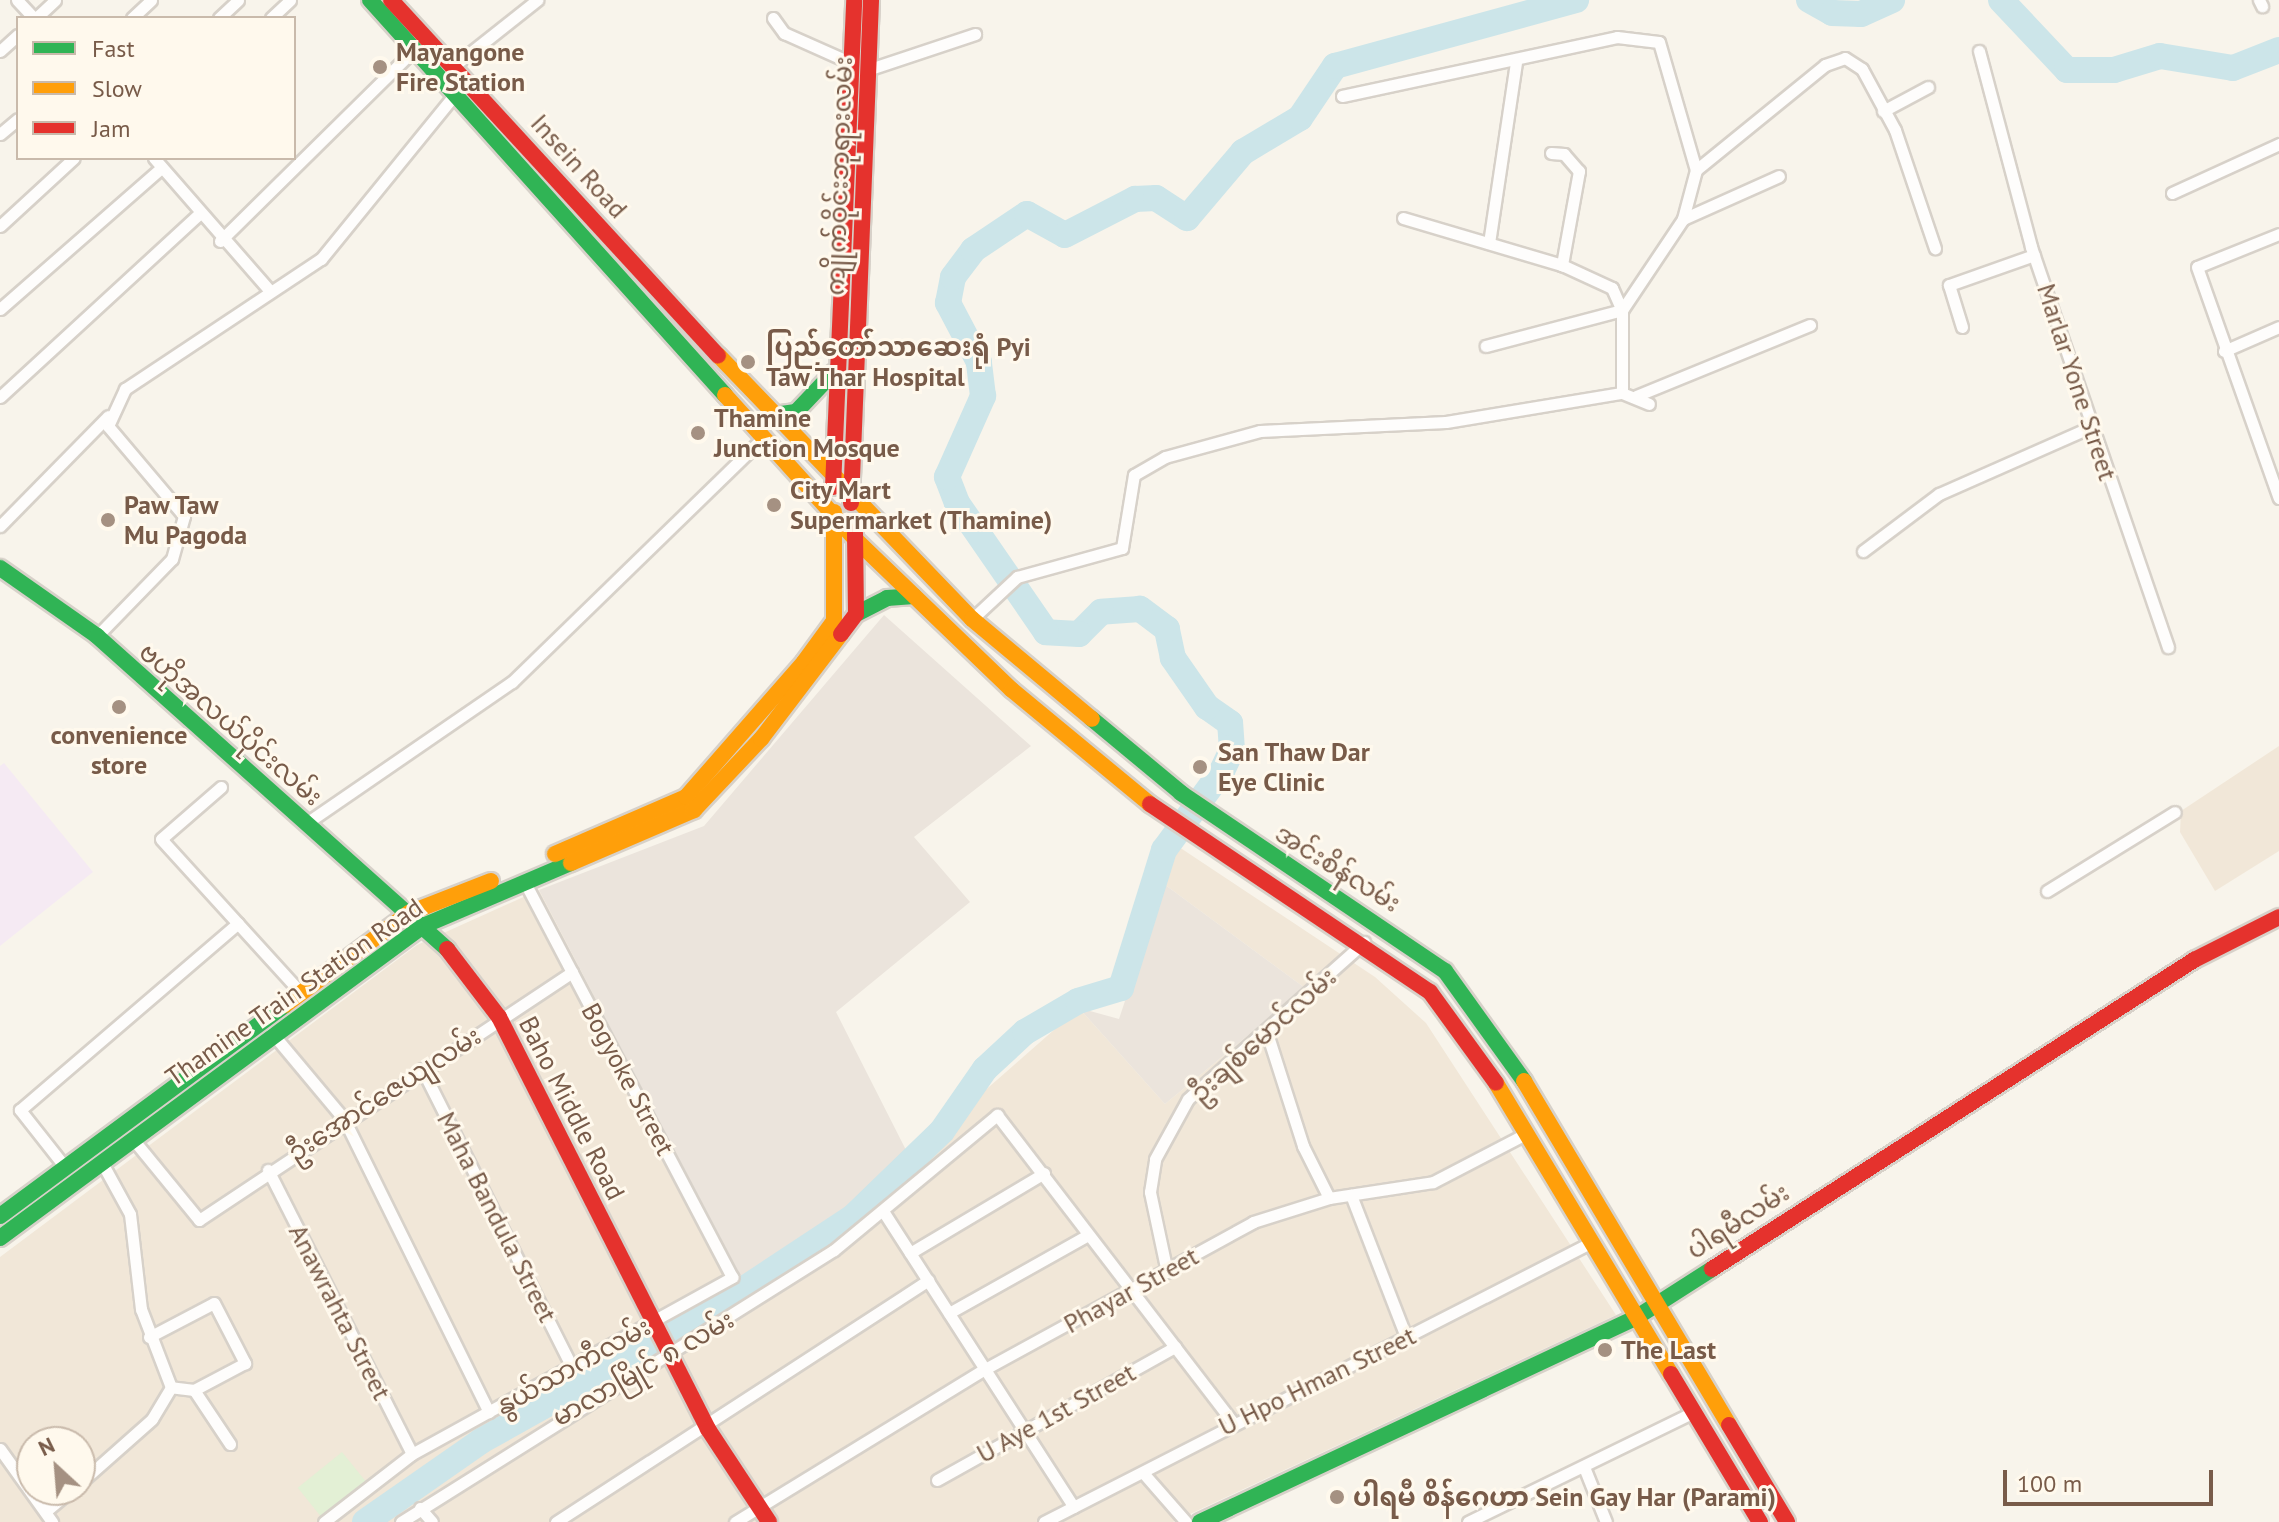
<!DOCTYPE html>
<meta charset="utf-8">
<style>
body{margin:0}
#map{position:relative;width:2279px;height:1522px;overflow:hidden;background:#f8f4eb;font-family:"PT Sans","Noto Sans Myanmar",sans-serif}
div>[style]{position:absolute}
[style*='--x']{left:calc(var(--x)*1px);top:calc(var(--y)*1px);width:calc(var(--w)*1px);rotate:calc(var(--a)*1deg)}
.residential>*{inset:0;background:#f1e7d8}
.industrial>*{inset:0;background:#ebe4dc}
.education>*{inset:0;background:#f5eaf3}
.green>*{inset:0;background:#e3f0d5;transform-origin:0 0}
.river>*{height:26px;margin:-13px;padding:0 13px;transform-origin:13px;border-radius:13px;background:#cce5e9}
.roads{filter:drop-shadow(2px 0 #d7d1c9) drop-shadow(-2px 0 #d7d1c9) drop-shadow(0 2px #d7d1c9) drop-shadow(0 -2px #d7d1c9)}
.street>*{height:11px;margin:-5.5px;padding:0 5.5px;transform-origin:5.5px;border-radius:5.5px;background:#fefdfc}
.fast>*{height:16px;margin:-8px;padding:0 8px;transform-origin:8px;border-radius:8px;background:#30b455}
.slow>*{height:16px;margin:-8px;padding:0 8px;transform-origin:8px;border-radius:8px;background:#ff9f0a}
.jam>*{height:16px;margin:-8px;padding:0 8px;transform-origin:8px;border-radius:8px;background:#e5322d}
.dots>*{width:22px;height:22px;translate:-50% -50%;box-sizing:border-box;border:4px solid #fff9ed;border-radius:50%}
span{translate:-50% -50%;white-space:nowrap;text-align:center;line-height:1.15;-webkit-text-stroke:6px #fff9ed;paint-order:stroke}
.poi-label{font-size:26px;color:#785b49;font-weight:700}
.left{translate:0 -50%;text-align:left}
.street-label{font-size:26px;color:#785b49}
.legend{position:absolute;left:16px;top:16px;width:280px;height:144px;box-sizing:border-box;background:#fff9ed;border:2px solid #c9baab;margin:0;padding:10px 14px;list-style:none;font-size:24px;color:#785b49}
.legend li{display:flex;align-items:center;gap:16px;height:40px}
.legend b{width:40px;border:2px solid #c9baab}
.north{position:absolute;left:16px;top:1426px;width:80px;height:80px;box-sizing:border-box;background:#fff9ed;border:2px solid #c9baab;border-radius:50%;rotate:334deg;font-size:22px;font-weight:700;line-height:32px;text-align:center;color:#785b49}
.north::after{content:'';display:block;margin:auto;width:28px;height:36px;background:#a59182;clip-path:polygon(50% 0,100% 100%,50% 72%,0 100%)}
.scale{position:absolute;left:2003px;top:1470px;width:210px;height:36px;box-sizing:border-box;border:4px solid #785b49;border-top:0;padding-left:10px;font-size:24px;line-height:28px;white-space:nowrap;color:#785b49;-webkit-text-stroke:6px #fff9ed;paint-order:stroke}
</style>
<div id="map">
<div class="residential">
<i style="clip-path:polygon(2279px 746px,2279px 851px,2215px 891px,2180px 832px,2181px 811px)"></i>
<i style="clip-path:polygon(evenodd,1179px 847px,1375px 977px,1426px 1023px,1616px 1315px,1173px 1522px,0 1522px,0 1257px,417px 945px,539px 890px,743px 1283px,850px 1209px,1079px 1008px,1165px 1104px,1305px 988px,1164px 884px,1179px 847px,32px 1442px,80px 1442px,80px 1490px,32px 1490px,32px 1442px)"></i>
</div>
<div class="industrial">
<i style="clip-path:polygon(884px 615px,1031px 746px,914px 837px,970px 902px,836px 1012px,907px 1152px,850px 1209px,743px 1283px,539px 890px,704px 826px)"></i>
<i style="clip-path:polygon(1164px 884px,1305px 988px,1165px 1104px,1079px 1008px,1119px 1019px)"></i>
</div>
<div class="education">
<i style="clip-path:polygon(4px 763px,93px 872px,0 946px,0 766px)"></i>
</div>
<div class="green">
<i style="left:342px;top:1452px;width:38px;height:57px;rotate:51deg"></i>
</div>
<div class="river">
<i style="--x:1809;--y:0;--w:26;--a:29"></i>
<i style="--x:1832;--y:13;--w:29;--a:2"></i>
<i style="--x:1861;--y:14;--w:34;--a:-24"></i>
<i style="--x:2001;--y:0;--w:96;--a:46.7"></i>
<i style="--x:2067;--y:70;--w:47;--a:0"></i>
<i style="--x:2114;--y:70;--w:48;--a:-16.9"></i>
<i style="--x:2160;--y:56;--w:74;--a:9.3"></i>
<i style="--x:2233;--y:68;--w:49;--a:-21.4"></i>
<i style="--x:365;--y:1522;--w:141;--a:-34.9"></i>
<i style="--x:481;--y:1441;--w:244;--a:-29.2"></i>
<i style="--x:694;--y:1322;--w:189;--a:-33.4"></i>
<i style="--x:852;--y:1218;--w:125;--a:-44"></i>
<i style="--x:942;--y:1131;--w:75;--a:-55.3"></i>
<i style="--x:985;--y:1069;--w:54;--a:-42.8"></i>
<i style="--x:1025;--y:1032;--w:61;--a:-30.3"></i>
<i style="--x:1078;--y:1001;--w:45;--a:-16.8"></i>
<i style="--x:1121;--y:988;--w:145;--a:-72.7"></i>
<i style="--x:1164;--y:850;--w:98;--a:-53.7"></i>
<i style="--x:1222;--y:771;--w:23;--a:-65"></i>
<i style="--x:1232;--y:750;--w:27;--a:-94"></i>
<i style="--x:1230;--y:723;--w:28;--a:-145"></i>
<i style="--x:1207;--y:707;--w:60;--a:-124.8"></i>
<i style="--x:1173;--y:658;--w:30;--a:-102"></i>
<i style="--x:1167;--y:629;--w:34;--a:-143"></i>
<i style="--x:1140;--y:609;--w:39;--a:176"></i>
<i style="--x:1101;--y:612;--w:31;--a:135"></i>
<i style="--x:1079;--y:634;--w:33;--a:-177"></i>
<i style="--x:1046;--y:632;--w:157;--a:-124.6"></i>
<i style="--x:957;--y:503;--w:28;--a:-111"></i>
<i style="--x:947;--y:477;--w:89;--a:-66"></i>
<i style="--x:983;--y:396;--w:34;--a:-97"></i>
<i style="--x:979;--y:362;--w:67;--a:-117.7"></i>
<i style="--x:948;--y:303;--w:26;--a:-79"></i>
<i style="--x:953;--y:277;--w:34;--a:-53"></i>
<i style="--x:973;--y:250;--w:65;--a:-33.7"></i>
<i style="--x:1027;--y:214;--w:43;--a:28.9"></i>
<i style="--x:1065;--y:235;--w:79;--a:-27.2"></i>
<i style="--x:1135;--y:199;--w:21;--a:-3"></i>
<i style="--x:1156;--y:198;--w:37;--a:33"></i>
<i style="--x:1187;--y:218;--w:87;--a:-49.7"></i>
<i style="--x:1243;--y:152;--w:66;--a:-30.8"></i>
<i style="--x:1300;--y:118;--w:63;--a:-56.1"></i>
<i style="--x:1335;--y:66;--w:250;--a:-15.3"></i>
</div>
<div class="roads">
<div class="street">
<i style="--x:17;--y:0;--w:25;--a:47"></i>
<i style="--x:2259;--y:0;--w:7;--a:63"></i>
<i style="--x:36;--y:18;--w:26;--a:-43"></i>
<i style="--x:132;--y:18;--w:26;--a:-43"></i>
<i style="--x:219;--y:18;--w:26;--a:-43"></i>
<i style="--x:271;--y:18;--w:26;--a:-43"></i>
<i style="--x:773;--y:18;--w:19;--a:54"></i>
<i style="--x:784;--y:33;--w:71;--a:24"></i>
<i style="--x:0;--y:51;--w:24;--a:-42"></i>
<i style="--x:1979;--y:51;--w:203;--a:75.1"></i>
<i style="--x:2031;--y:247;--w:423;--a:71.1"></i>
<i style="--x:455;--y:65;--w:105;--a:-38.4"></i>
<i style="--x:867;--y:70;--w:114;--a:-18.4"></i>
<i style="--x:1342;--y:96;--w:281;--a:-12.1"></i>
<i style="--x:1617;--y:37;--w:42;--a:6.8"></i>
<i style="--x:1659;--y:42;--w:133;--a:73.9"></i>
<i style="--x:1696;--y:170;--w:51;--a:104.9"></i>
<i style="--x:1683;--y:219;--w:110;--a:123.8"></i>
<i style="--x:1622;--y:310;--w:141;--a:165.2"></i>
<i style="--x:1883;--y:111;--w:51;--a:-28.1"></i>
<i style="--x:0;--y:134;--w:23;--a:-40"></i>
<i style="--x:1551;--y:153;--w:13;--a:4"></i>
<i style="--x:1564;--y:154;--w:23;--a:49"></i>
<i style="--x:1579;--y:171;--w:96;--a:100.3"></i>
<i style="--x:154;--y:158;--w:176;--a:48.9"></i>
<i style="--x:1696;--y:170;--w:166;--a:-39.1"></i>
<i style="--x:1825;--y:65;--w:21;--a:-19"></i>
<i style="--x:1845;--y:58;--w:20;--a:33"></i>
<i style="--x:1862;--y:69;--w:69;--a:61.6"></i>
<i style="--x:1895;--y:130;--w:125;--a:71.3"></i>
<i style="--x:2172;--y:193;--w:118;--a:-24.6"></i>
<i style="--x:1403;--y:218;--w:166;--a:16.5"></i>
<i style="--x:1562;--y:265;--w:55;--a:24.7"></i>
<i style="--x:1612;--y:288;--w:24;--a:66"></i>
<i style="--x:1622;--y:310;--w:83;--a:90"></i>
<i style="--x:1683;--y:219;--w:105;--a:-24.1"></i>
<i style="--x:0;--y:226;--w:100;--a:-42.6"></i>
<i style="--x:2279;--y:234;--w:88;--a:158.1"></i>
<i style="--x:2197;--y:267;--w:245;--a:70.5"></i>
<i style="--x:220;--y:241;--w:275;--a:-44.6"></i>
<i style="--x:1489;--y:243;--w:183;--a:-81.5"></i>
<i style="--x:0;--y:309;--w:214;--a:-41.2"></i>
<i style="--x:1962;--y:327;--w:44;--a:-107.2"></i>
<i style="--x:1949;--y:285;--w:90;--a:-19.4"></i>
<i style="--x:2224;--y:351;--w:60;--a:-23.6"></i>
<i style="--x:1636;--y:396;--w:188;--a:-22.2"></i>
<i style="--x:0;--y:397;--w:272;--a:-42.6"></i>
<i style="--x:0;--y:526;--w:154;--a:-45.5"></i>
<i style="--x:1863;--y:551;--w:95;--a:-36.9"></i>
<i style="--x:1939;--y:494;--w:166;--a:-23.8"></i>
<i style="--x:972;--y:619;--w:62;--a:-43"></i>
<i style="--x:1017;--y:577;--w:109;--a:-15.4"></i>
<i style="--x:1122;--y:548;--w:74;--a:-80.7"></i>
<i style="--x:1134;--y:475;--w:36;--a:-30"></i>
<i style="--x:1165;--y:457;--w:98;--a:-15.3"></i>
<i style="--x:1260;--y:431;--w:186;--a:-2.8"></i>
<i style="--x:1446;--y:422;--w:178;--a:-9.4"></i>
<i style="--x:1622;--y:393;--w:29;--a:22"></i>
<i style="--x:97;--y:636;--w:107;--a:-45.8"></i>
<i style="--x:172;--y:559;--w:45;--a:-74.4"></i>
<i style="--x:184;--y:516;--w:118;--a:-130.2"></i>
<i style="--x:108;--y:426;--w:41;--a:-65.3"></i>
<i style="--x:125;--y:389;--w:235;--a:-33.6"></i>
<i style="--x:321;--y:259;--w:213;--a:-50.9"></i>
<i style="--x:221;--y:787;--w:79;--a:139.1"></i>
<i style="--x:161;--y:839;--w:207;--a:47.7"></i>
<i style="--x:308;--y:822;--w:247;--a:-34.5"></i>
<i style="--x:512;--y:682;--w:353;--a:-44.2"></i>
<i style="--x:2047;--y:891;--w:150;--a:-31.7"></i>
<i style="--x:272;--y:1033;--w:112;--a:50.1"></i>
<i style="--x:344;--y:1119;--w:327;--a:63.7"></i>
<i style="--x:1267;--y:1033;--w:119;--a:72.3"></i>
<i style="--x:1303;--y:1146;--w:58;--a:63.4"></i>
<i style="--x:422;--y:1069;--w:331;--a:63.3"></i>
<i style="--x:132;--y:1138;--w:106;--a:50.7"></i>
<i style="--x:199;--y:1220;--w:448;--a:-33.6"></i>
<i style="--x:101;--y:1161;--w:60;--a:61.3"></i>
<i style="--x:130;--y:1214;--w:96;--a:83.4"></i>
<i style="--x:141;--y:1309;--w:84;--a:69"></i>
<i style="--x:65;--y:1167;--w:73;--a:-128.3"></i>
<i style="--x:20;--y:1110;--w:287;--a:-40.6"></i>
<i style="--x:268;--y:1170;--w:318;--a:63.1"></i>
<i style="--x:1351;--y:1195;--w:152;--a:68.8"></i>
<i style="--x:883;--y:1211;--w:352;--a:57.2"></i>
<i style="--x:910;--y:1253;--w:156;--a:-30.8"></i>
<i style="--x:1167;--y:1272;--w:82;--a:-102"></i>
<i style="--x:1150;--y:1192;--w:33;--a:-81"></i>
<i style="--x:1155;--y:1159;--w:68;--a:-61.2"></i>
<i style="--x:1188;--y:1099;--w:236;--a:-41.7"></i>
<i style="--x:949;--y:1313;--w:157;--a:-29.3"></i>
<i style="--x:149;--y:1337;--w:73;--a:-27.6"></i>
<i style="--x:214;--y:1303;--w:68;--a:62.7"></i>
<i style="--x:245;--y:1363;--w:58;--a:152.1"></i>
<i style="--x:194;--y:1390;--w:23;--a:-173"></i>
<i style="--x:194;--y:1390;--w:65;--a:56.3"></i>
<i style="--x:0;--y:1449;--w:90;--a:54.5"></i>
<i style="--x:1584;--y:1467;--w:59;--a:68.2"></i>
<i style="--x:1145;--y:1475;--w:62;--a:48.9"></i>
<i style="--x:937;--y:1480;--w:273;--a:-29.2"></i>
<i style="--x:80;--y:1483;--w:96;--a:-41.6"></i>
<i style="--x:152;--y:1419;--w:37;--a:-59"></i>
<i style="--x:420;--y:1508;--w:18;--a:49"></i>
<i style="--x:46;--y:1511;--w:33;--a:-40"></i>
<i style="--x:324;--y:1522;--w:111;--a:-37.7"></i>
<i style="--x:412;--y:1454;--w:366;--a:-28.9"></i>
<i style="--x:732;--y:1277;--w:448;--a:-117.7"></i>
<i style="--x:401;--y:1522;--w:511;--a:-32.14"></i>
<i style="--x:834;--y:1250;--w:212;--a:-39.6"></i>
<i style="--x:997;--y:1115;--w:386;--a:52.5"></i>
<i style="--x:556;--y:1522;--w:444;--a:-33"></i>
<i style="--x:735;--y:1522;--w:293;--a:-31.5"></i>
<i style="--x:985;--y:1369;--w:306;--a:-28.7"></i>
<i style="--x:1253;--y:1222;--w:80;--a:-17.5"></i>
<i style="--x:1329;--y:1198;--w:105;--a:-8.7"></i>
<i style="--x:1433;--y:1182;--w:106;--a:-27.5"></i>
<i style="--x:1044;--y:1522;--w:615;--a:-27.06"></i>
<i style="--x:1468;--y:1522;--w:251;--a:-26"></i>
</div>
<div class="fast">
<i style="--x:370;--y:0;--w:531;--a:48.05"></i>
<i style="--x:774;--y:415;--w:22;--a:-8"></i>
<i style="--x:796;--y:412;--w:55;--a:-46.5"></i>
<i style="--x:0;--y:568;--w:118;--a:35"></i>
<i style="--x:97;--y:636;--w:470;--a:41.8"></i>
<i style="--x:856;--y:614;--w:35;--a:-27"></i>
<i style="--x:887;--y:598;--w:27;--a:-4"></i>
<i style="--x:1092;--y:719;--w:116;--a:39.7"></i>
<i style="--x:1181;--y:793;--w:318;--a:34"></i>
<i style="--x:1445;--y:971;--w:135;--a:54.3"></i>
<i style="--x:0;--y:1216;--w:355;--a:-36.5"></i>
<i style="--x:0;--y:1238;--w:526;--a:-36.41"></i>
<i style="--x:423;--y:926;--w:161;--a:-23.1"></i>
<i style="--x:1200;--y:1522;--w:483;--a:-25.1"></i>
<i style="--x:1637;--y:1317;--w:89;--a:-32.6"></i>
</div>
<div class="slow">
<i style="--x:718;--y:355;--w:366;--a:46.1"></i>
<i style="--x:972;--y:619;--w:156;--a:39.8"></i>
<i style="--x:725;--y:395;--w:195;--a:47.9"></i>
<i style="--x:856;--y:540;--w:216;--a:43.9"></i>
<i style="--x:1012;--y:690;--w:179;--a:39.6"></i>
<i style="--x:555;--y:854;--w:143;--a:-23.5"></i>
<i style="--x:686;--y:797;--w:179;--a:-48.8"></i>
<i style="--x:804;--y:662;--w:51;--a:-53.8"></i>
<i style="--x:834;--y:621;--w:109;--a:-90"></i>
<i style="--x:571;--y:863;--w:134;--a:-23.3"></i>
<i style="--x:694;--y:810;--w:98;--a:-46.7"></i>
<i style="--x:761;--y:739;--w:132;--a:-52.7"></i>
<i style="--x:285;--y:1005;--w:154;--a:-36.6"></i>
<i style="--x:409;--y:913;--w:88;--a:-21.3"></i>
<i style="--x:1524;--y:1081;--w:400;--a:59.2"></i>
<i style="--x:1496;--y:1083;--w:340;--a:59"></i>
</div>
<div class="jam">
<i style="--x:391;--y:0;--w:483;--a:47.4"></i>
<i style="--x:833;--y:487;--w:487;--a:-87.5"></i>
<i style="--x:851;--y:503;--w:503;--a:-87.72"></i>
<i style="--x:841;--y:634;--w:25;--a:-53"></i>
<i style="--x:856;--y:614;--w:81;--a:-90.7"></i>
<i style="--x:1150;--y:804;--w:337;--a:33.9"></i>
<i style="--x:1430;--y:992;--w:112;--a:54"></i>
<i style="--x:447;--y:949;--w:86;--a:52.6"></i>
<i style="--x:499;--y:1017;--w:462;--a:63.1"></i>
<i style="--x:708;--y:1429;--w:111;--a:56.7"></i>
<i style="--x:1712;--y:1269;--w:573;--a:-32.66"></i>
<i style="--x:2194;--y:960;--w:95;--a:-26.8"></i>
<i style="--x:1671;--y:1374;--w:173;--a:59"></i>
<i style="--x:1729;--y:1425;--w:113;--a:59.1"></i>
</div>
</div>
<div class="dots">
<i style="left:380px;top:67px;background:#a59182"></i>
<i style="left:748px;top:362px;background:#a59182"></i>
<i style="left:698px;top:433px;background:#a59182"></i>
<i style="left:774px;top:505px;background:#a59182"></i>
<i style="left:108px;top:520px;background:#a59182"></i>
<i style="left:119px;top:707px;background:#a59182"></i>
<i style="left:1200px;top:767px;background:#a59182"></i>
<i style="left:1605px;top:1350px;background:#a59182"></i>
<i style="left:1337px;top:1497px;background:#a59182"></i>
</div>
<div class="poi-label">
<span class="left" style="left:396px;top:67px">Mayangone<br>Fire Station</span>
<span class="left" style="left:766px;top:362px">ပြည်တော်သာဆေးရုံ Pyi<br>Taw Thar Hospital</span>
<span class="left" style="left:714px;top:433px">Thamine<br>Junction Mosque</span>
<span class="left" style="left:790px;top:505px">City Mart<br>Supermarket (Thamine)</span>
<span class="left" style="left:124px;top:520px">Paw Taw<br>Mu Pagoda</span>
<span style="left:119px;top:750px">convenience<br>store</span>
<span class="left" style="left:1218px;top:767px">San Thaw Dar<br>Eye Clinic</span>
<span class="left" style="left:1621px;top:1350px">The Last</span>
<span class="left" style="left:1353px;top:1497px">ပါရမီ စိန်ဂေဟာ Sein Gay Har (Parami)</span>
</div>
<div class="street-label">
<span style="left:579px;top:166px;rotate:48deg">Insein Road</span>
<span style="left:839px;top:176px;rotate:-88deg">ကျိုက်ဝိုင်းဘုရားလမ်း</span>
<span style="left:2077px;top:382px;rotate:72deg">Marlar Yone Street</span>
<span style="left:231px;top:724px;rotate:41deg">ဗဟိုအလယ်ပိုင်းလမ်း</span>
<span style="left:1338px;top:868px;rotate:32deg">အင်းစိန်လမ်း</span>
<span style="left:294px;top:992px;rotate:-35deg">Thamine Train Station Road</span>
<span style="left:1263px;top:1035px;rotate:-42deg">ဦးချစ်မောင်လမ်း</span>
<span style="left:628px;top:1079px;rotate:62deg">Bogyoke Street</span>
<span style="left:384px;top:1094px;rotate:-33deg">ဦးအောင်ဇေယျလမ်း</span>
<span style="left:572px;top:1108px;rotate:63deg">Baho Middle Road</span>
<span style="left:497px;top:1217px;rotate:63deg">Maha Bandula Street</span>
<span style="left:1738px;top:1221px;rotate:-33deg">ပါရမီလမ်း</span>
<span style="left:1131px;top:1290px;rotate:-29deg">Phayar Street</span>
<span style="left:340px;top:1312px;rotate:63deg">Anawrahta Street</span>
<span style="left:573px;top:1366px;rotate:-29deg">နွယ်သာကီလမ်း</span>
<span style="left:643px;top:1368px;rotate:-30deg">မာလာမြိုင် ၈ လမ်း</span>
<span style="left:1317px;top:1381px;rotate:-26deg">U Hpo Hman Street</span>
<span style="left:1056px;top:1413px;rotate:-29deg">U Aye 1st Street</span>
</div>
<ul class="legend">
<li><b style="height:10px;background:#30b455"></b>Fast</li>
<li><b style="height:10px;background:#ff9f0a"></b>Slow</li>
<li><b style="height:10px;background:#e5322d"></b>Jam</li>
</ul>
<div class="north">N</div>
<div class="scale">100 m</div>
</div>
